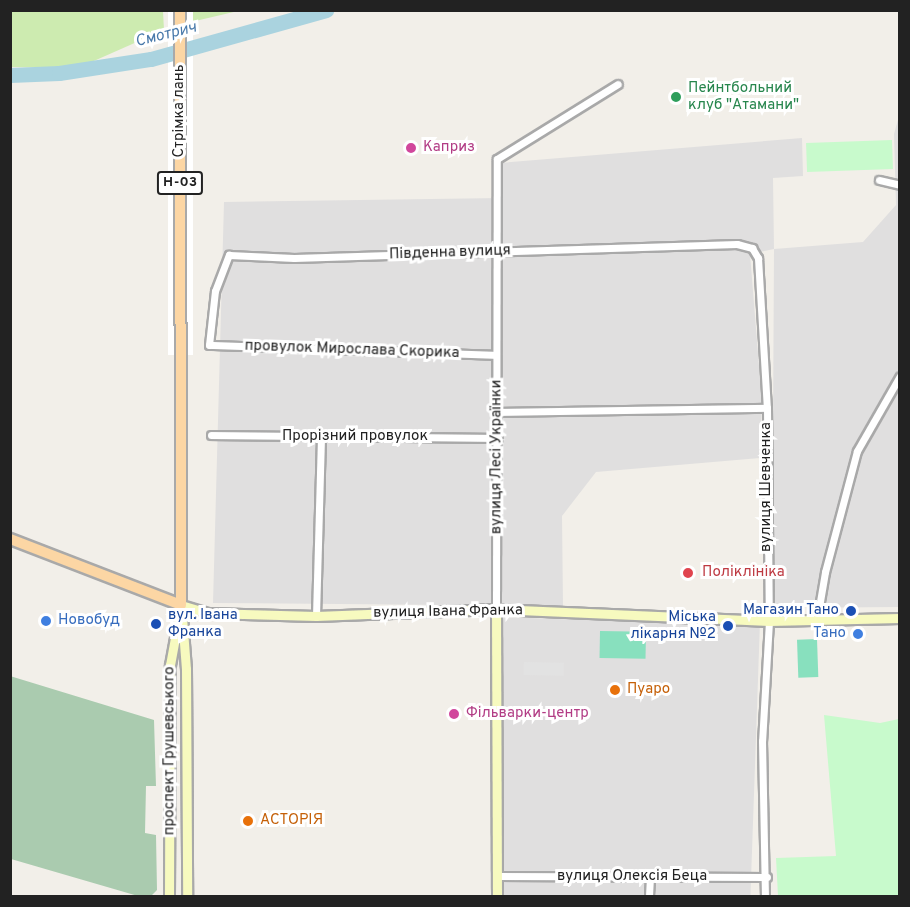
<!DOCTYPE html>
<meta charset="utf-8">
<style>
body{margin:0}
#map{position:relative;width:910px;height:907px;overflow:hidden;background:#f2efe9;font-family:Overpass,sans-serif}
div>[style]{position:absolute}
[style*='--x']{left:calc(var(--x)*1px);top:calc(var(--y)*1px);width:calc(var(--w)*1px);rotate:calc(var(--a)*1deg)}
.residential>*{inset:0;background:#e0dfdf;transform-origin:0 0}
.grass>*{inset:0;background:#cdebb0}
.cemetery>*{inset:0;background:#aacbaf}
.park>*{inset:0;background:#c8facc;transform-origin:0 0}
.pitch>*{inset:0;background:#88e0be;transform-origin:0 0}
.parking>*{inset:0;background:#e2e2e2;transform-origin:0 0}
.pier>*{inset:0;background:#fff;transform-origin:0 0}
.river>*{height:15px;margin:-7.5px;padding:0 7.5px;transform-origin:7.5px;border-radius:7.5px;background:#aad3df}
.roads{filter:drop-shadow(2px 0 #a9a9a9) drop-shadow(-2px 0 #a9a9a9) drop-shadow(0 2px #a9a9a9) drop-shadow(0 -2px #a9a9a9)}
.street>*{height:7px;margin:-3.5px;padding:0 3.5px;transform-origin:3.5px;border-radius:3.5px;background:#fff}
.secondary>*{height:9px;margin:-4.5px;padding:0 4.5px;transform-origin:4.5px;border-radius:4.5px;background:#f7fabf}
.primary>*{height:10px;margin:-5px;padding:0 5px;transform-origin:5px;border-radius:5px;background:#fcd6a4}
.dots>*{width:16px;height:16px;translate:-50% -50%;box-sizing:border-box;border:3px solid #fff;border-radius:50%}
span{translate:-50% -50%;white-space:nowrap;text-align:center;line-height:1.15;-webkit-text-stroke:6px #fff;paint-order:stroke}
.shield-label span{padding:2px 4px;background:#fff;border:2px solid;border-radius:4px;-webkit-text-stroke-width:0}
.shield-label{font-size:14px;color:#222;font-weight:700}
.leisure-label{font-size:15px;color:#27864d}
.left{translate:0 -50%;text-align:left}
.street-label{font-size:15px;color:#222}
.hotel-label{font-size:15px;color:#b23c85}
.health-label{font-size:15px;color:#be3a42}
.transit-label{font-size:15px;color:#164399}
.right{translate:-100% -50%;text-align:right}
.shop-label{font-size:15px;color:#366cbe}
.food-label{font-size:15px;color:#c56008}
.water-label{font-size:16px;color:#4a7aab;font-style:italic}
.frame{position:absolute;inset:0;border:12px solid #222;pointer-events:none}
</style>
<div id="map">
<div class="residential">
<i style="clip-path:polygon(899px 116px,899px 607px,772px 608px,774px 249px,750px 254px,762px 403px,760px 458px,596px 472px,562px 516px,563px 606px,213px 603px,224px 202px,501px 198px,500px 163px,802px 138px,803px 176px,773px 178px,774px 249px,863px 242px,896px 205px,894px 134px)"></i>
<i style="left:503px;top:617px;width:257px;height:279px;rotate:2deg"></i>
</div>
<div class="grass">
<i style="clip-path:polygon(11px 10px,163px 11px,164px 30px,78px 68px,11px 67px)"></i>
<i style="clip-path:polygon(191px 11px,238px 11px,191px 22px)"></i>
</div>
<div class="cemetery">
<i style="clip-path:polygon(10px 676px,154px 720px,156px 786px,146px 786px,145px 833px,156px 835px,157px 890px,151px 896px,138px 896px,11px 859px)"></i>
</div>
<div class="park">
<i style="left:892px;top:140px;width:29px;height:86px;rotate:88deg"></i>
<i style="clip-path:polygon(824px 715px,880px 723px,899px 719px,899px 896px,778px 896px,776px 858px,836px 856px)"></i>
</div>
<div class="pitch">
<i style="left:600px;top:631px;width:46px;height:27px;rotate:1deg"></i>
<i style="left:817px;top:639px;width:38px;height:20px;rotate:88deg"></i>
</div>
<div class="parking">
<i style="left:524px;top:662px;width:40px;height:13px;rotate:1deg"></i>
</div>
<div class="pier">
<i style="left:168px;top:11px;width:25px;height:344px"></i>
</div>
<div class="river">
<i style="--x:10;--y:75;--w:49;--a:-2.3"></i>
<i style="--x:59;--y:73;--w:93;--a:-8.7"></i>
<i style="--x:151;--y:59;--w:182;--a:-15.6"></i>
</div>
<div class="roads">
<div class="street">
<i style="--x:879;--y:180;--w:22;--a:13"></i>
<i style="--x:496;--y:355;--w:287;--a:-178"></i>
<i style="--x:209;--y:345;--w:54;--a:-83.7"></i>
<i style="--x:215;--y:291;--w:39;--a:-69"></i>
<i style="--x:229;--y:255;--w:65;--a:2.6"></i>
<i style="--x:294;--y:258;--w:443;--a:-1.8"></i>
<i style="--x:737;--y:244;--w:16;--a:15"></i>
<i style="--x:752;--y:248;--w:12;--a:59"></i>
<i style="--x:758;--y:258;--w:150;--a:86.6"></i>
<i style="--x:767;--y:408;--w:213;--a:89.5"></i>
<i style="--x:769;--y:621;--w:120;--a:93.3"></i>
<i style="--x:762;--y:741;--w:155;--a:88.9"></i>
<i style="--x:498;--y:412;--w:269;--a:-0.9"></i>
<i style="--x:211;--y:435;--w:287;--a:0.6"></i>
<i style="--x:496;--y:609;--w:450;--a:-89.9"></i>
<i style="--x:497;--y:159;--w:142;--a:-31.8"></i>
<i style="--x:316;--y:616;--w:179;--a:-88.4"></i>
<i style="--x:817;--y:619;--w:48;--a:-80.3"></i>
<i style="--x:825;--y:572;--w:125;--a:-75.2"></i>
<i style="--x:857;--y:451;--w:86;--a:-60.2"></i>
<i style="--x:497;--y:876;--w:270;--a:0.2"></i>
<i style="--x:649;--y:896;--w:18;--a:-87"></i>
</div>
<div class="secondary">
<i style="--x:181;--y:605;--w:27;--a:17"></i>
<i style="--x:207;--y:613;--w:109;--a:1.6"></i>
<i style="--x:316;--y:616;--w:180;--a:-2.2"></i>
<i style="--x:496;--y:609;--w:273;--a:2.5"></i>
<i style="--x:769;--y:621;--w:131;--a:-1.3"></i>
<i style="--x:496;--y:609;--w:287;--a:89.8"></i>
<i style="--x:182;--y:617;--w:52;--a:85.6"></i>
<i style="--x:186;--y:669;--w:227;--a:89.7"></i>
<i style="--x:169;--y:896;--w:231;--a:-89.8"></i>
<i style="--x:170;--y:665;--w:61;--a:-79.6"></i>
</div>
<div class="primary">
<i style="--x:10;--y:539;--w:183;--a:21.1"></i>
<i style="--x:181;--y:605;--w:595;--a:-90.1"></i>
</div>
</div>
<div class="dots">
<i style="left:676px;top:97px;background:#2e9e5b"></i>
<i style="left:411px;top:148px;background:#d1479c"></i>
<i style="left:688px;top:573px;background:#e0444e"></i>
<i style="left:851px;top:611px;background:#1a4fb4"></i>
<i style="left:46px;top:621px;background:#3f7fe0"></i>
<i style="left:156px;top:624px;background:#1a4fb4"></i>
<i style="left:728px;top:626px;background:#1a4fb4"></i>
<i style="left:858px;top:634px;background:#3f7fe0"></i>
<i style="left:615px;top:690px;background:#e8710a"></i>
<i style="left:454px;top:714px;background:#d1479c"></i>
<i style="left:248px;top:821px;background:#e8710a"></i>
</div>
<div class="shield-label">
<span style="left:180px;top:183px">Н-03</span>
</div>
<div class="leisure-label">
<span class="left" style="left:688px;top:97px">Пейнтбольний<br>клуб "Атамани"</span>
</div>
<div class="street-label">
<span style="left:180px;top:111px;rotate:-90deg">Стрімка лань</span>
<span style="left:450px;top:253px;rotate:-2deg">Південна вулиця</span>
<span style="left:352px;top:350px;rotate:2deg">провулок Мирослава Скорика</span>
<span style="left:355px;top:437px">Прорізний провулок</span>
<span style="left:497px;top:457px;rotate:-90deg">вулиця Лесі Українки</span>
<span style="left:767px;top:487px;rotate:-90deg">вулиця Шевченка</span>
<span style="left:448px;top:612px;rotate:-1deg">вулиця Івана Франка</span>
<span style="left:170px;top:751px;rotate:-90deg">проспект Грушевського</span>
<span style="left:632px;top:877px">вулиця Олексія Беца</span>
</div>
<div class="hotel-label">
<span class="left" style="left:423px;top:148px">Каприз</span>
<span class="left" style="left:466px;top:714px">Фільварки-центр</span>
</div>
<div class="health-label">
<span class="left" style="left:702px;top:573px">Поліклініка</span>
</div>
<div class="transit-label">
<span class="right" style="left:839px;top:611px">Магазин Тано</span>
<span class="left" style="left:168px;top:624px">вул. Івана<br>Франка</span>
<span class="right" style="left:716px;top:626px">Міська<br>лікарня №2</span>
</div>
<div class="shop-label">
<span class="left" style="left:58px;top:621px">Новобуд</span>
<span class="right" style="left:846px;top:634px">Тано</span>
</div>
<div class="food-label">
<span class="left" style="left:627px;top:690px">Пуаро</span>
<span class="left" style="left:260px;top:821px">АСТОРІЯ</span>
</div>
<div class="water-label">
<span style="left:166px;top:35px;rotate:-14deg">Смотрич</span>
</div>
<div class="frame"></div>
</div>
